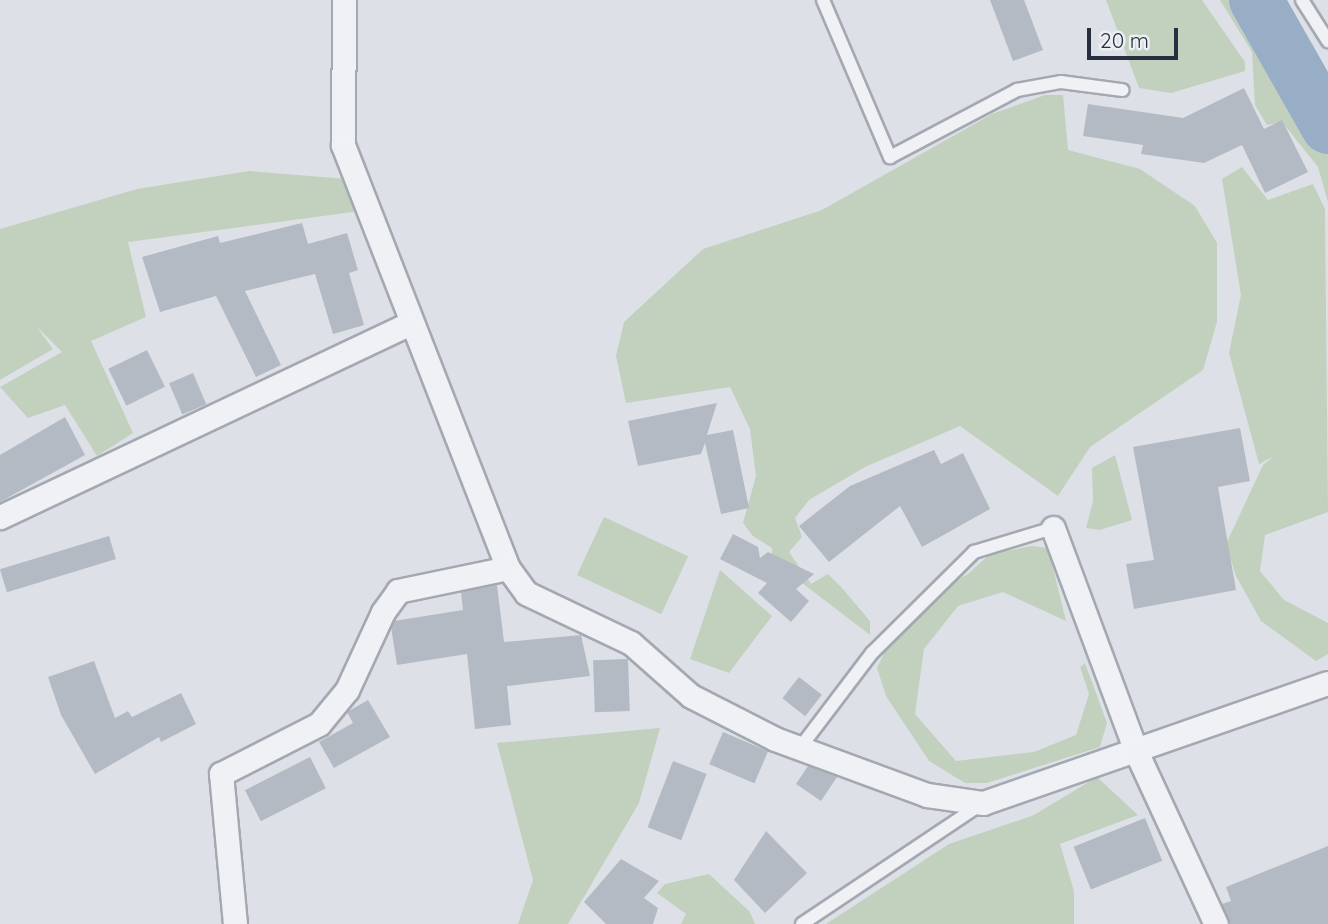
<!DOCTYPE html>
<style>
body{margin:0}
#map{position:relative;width:1328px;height:924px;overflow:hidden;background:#dde1e7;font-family:Quicksand,sans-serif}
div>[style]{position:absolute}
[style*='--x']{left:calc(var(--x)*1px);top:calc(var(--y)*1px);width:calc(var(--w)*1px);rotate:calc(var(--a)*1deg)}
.green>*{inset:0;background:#c2d0be;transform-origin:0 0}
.river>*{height:54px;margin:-27px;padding:0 27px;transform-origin:27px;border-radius:27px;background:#98aec7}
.building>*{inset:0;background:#b4bac3;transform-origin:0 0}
.roads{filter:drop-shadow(2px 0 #a3a8b1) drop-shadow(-2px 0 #a3a8b1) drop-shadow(0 2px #a3a8b1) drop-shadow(0 -2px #a3a8b1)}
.service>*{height:12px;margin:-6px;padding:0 6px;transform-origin:6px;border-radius:6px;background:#eff1f5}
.minor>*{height:23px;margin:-11.5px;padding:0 11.5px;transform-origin:11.5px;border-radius:11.5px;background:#eff1f5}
span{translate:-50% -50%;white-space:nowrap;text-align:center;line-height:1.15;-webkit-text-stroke:6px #eceff4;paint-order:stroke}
.scale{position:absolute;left:1087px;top:28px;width:91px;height:32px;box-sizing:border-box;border:4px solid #272e3d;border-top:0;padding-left:9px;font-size:21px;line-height:24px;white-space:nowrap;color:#272e3d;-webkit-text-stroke:5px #eceff4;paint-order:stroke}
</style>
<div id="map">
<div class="green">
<i style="clip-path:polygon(1106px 0,1202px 0,1245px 62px,1245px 71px,1171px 93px,1139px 88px)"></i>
<i style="clip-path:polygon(1220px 0,1272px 0,1328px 94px,1328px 202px,1318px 167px,1282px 122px,1267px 125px,1255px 105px,1252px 52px)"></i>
<i style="clip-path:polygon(1045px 95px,1063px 95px,1068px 150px,1140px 169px,1195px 206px,1217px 243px,1217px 322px,1203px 370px,1090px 447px,1058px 496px,960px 426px,865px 467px,809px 500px,795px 518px,802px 537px,789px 552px,811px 584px,828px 574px,842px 588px,870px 621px,870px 635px,772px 560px,772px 548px,753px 536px,743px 523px,756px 476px,750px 429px,730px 387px,626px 403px,616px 356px,624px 322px,703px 249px,822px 210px,992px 114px)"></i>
<i style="clip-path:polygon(1242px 167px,1268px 200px,1313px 184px,1325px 209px,1328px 512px,1265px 535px,1260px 571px,1284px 600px,1328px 623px,1328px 654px,1316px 661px,1261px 621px,1236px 576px,1226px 544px,1263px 465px,1274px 456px,1259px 464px,1229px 353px,1241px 295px,1222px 179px)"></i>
<i style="clip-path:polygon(249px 171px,347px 179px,360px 211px,128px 242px,146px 317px,91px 341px,133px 433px,97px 456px,65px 405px,28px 418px,0 387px,62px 352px,36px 326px,53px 349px,0 380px,0 229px,137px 189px)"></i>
<i style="clip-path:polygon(1115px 455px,1132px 520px,1100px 530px,1086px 528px,1093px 501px,1092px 468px)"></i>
<i style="left:604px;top:517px;width:93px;height:64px;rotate:25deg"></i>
<i style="clip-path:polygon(1032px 546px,1048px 548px,1066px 621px,1003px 592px,958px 606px,924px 649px,915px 714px,956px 761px,1034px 752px,1076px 735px,1089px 694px,1080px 667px,1085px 663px,1107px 723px,1100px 747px,987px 783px,965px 783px,929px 761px,886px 696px,877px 668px,890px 641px,933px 593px,968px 574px,990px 554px)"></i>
<i style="clip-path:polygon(720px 570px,772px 616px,729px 673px,690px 659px)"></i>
<i style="clip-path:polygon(660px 728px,639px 803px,568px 924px,518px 924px,533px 880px,497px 743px)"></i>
<i style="clip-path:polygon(1097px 777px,1138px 815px,1060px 844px,1074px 891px,1074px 924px,826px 924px,949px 844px,1034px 815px)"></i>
<i style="clip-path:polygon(709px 874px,750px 912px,755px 924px,681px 924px,686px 914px,657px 893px,665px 884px)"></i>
</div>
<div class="river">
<i style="--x:1256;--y:0;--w:146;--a:60.4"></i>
</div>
<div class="building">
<i style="clip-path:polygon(990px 0,1024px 0,1043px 50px,1013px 61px)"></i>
<i style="clip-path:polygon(1244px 88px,1264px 129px,1282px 120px,1308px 172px,1265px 193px,1242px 145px,1204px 163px,1141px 154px,1143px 145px,1083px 136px,1088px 104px,1183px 118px)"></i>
<i style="clip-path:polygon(302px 223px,308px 244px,347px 233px,358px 270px,349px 273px,364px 325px,333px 334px,315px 274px,245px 291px,281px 365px,256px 377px,216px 296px,160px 312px,142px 257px,218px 236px,220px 243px)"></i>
<i style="left:147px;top:350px;width:41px;height:43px;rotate:64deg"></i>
<i style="left:193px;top:373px;width:34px;height:26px;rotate:67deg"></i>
<i style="clip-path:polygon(717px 403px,707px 435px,733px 430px,749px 508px,721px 514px,705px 443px,701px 454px,638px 466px,628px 421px)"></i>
<i style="clip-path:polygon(65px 417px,85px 455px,0 502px,0 455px)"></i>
<i style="clip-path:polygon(1240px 428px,1250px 481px,1218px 487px,1236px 590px,1134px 609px,1126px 564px,1154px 560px,1133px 447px)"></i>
<i style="clip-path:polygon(934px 450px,941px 464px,963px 453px,990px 509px,922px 547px,900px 506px,829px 562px,799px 526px,850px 486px)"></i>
<i style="clip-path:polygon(733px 534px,758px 547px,760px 558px,768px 552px,814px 574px,796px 589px,809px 601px,791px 622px,758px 593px,767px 583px,720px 559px)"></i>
<i style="left:109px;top:536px;width:24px;height:114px;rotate:73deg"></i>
<i style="clip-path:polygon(497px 585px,504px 642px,581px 635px,590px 676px,507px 686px,511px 725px,475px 729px,467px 654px,397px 665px,391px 627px,394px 621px,463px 610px,461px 592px)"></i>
<i style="left:628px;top:659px;width:52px;height:35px;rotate:88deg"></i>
<i style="clip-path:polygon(94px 661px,115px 718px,128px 711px,132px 717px,181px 693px,196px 724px,161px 742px,159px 737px,95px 774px,61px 715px,48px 677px)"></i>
<i style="left:799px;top:677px;width:29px;height:27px;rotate:38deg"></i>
<i style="clip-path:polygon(368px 700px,390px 737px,334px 768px,319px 742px,353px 723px,347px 712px)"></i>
<i style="left:723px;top:732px;width:49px;height:35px;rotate:23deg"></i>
<i style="left:310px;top:757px;width:35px;height:73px;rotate:63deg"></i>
<i style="left:673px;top:761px;width:36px;height:71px;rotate:21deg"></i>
<i style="clip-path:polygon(808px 766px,837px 777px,821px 801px,796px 784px)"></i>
<i style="left:1145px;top:818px;width:46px;height:77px;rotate:68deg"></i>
<i style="clip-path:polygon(766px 831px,807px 873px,765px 913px,734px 880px)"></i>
<i style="clip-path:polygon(1328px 846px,1328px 924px,1230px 924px,1222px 904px,1231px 901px,1226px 887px)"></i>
<i style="clip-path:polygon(621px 859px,659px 881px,644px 898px,658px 908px,653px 924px,606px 924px,584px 902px)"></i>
</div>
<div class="roads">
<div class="service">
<i style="--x:823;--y:0;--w:171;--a:66.9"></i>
<i style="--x:890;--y:157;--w:144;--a:-27.8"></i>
<i style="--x:1017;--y:90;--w:45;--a:-10.3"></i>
<i style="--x:1061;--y:82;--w:62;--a:7.5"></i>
<i style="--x:1302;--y:0;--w:49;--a:57.6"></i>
<i style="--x:799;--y:749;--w:121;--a:-52.8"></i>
<i style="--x:872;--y:653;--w:144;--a:-44.7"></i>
<i style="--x:974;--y:552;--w:83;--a:-16.9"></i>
<i style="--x:802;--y:924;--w:214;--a:-33.8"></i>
</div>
<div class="minor">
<i style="--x:344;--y:0;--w:145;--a:90.4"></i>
<i style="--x:343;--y:145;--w:454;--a:68.7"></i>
<i style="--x:508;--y:568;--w:31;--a:54"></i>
<i style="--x:526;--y:593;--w:116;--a:25.5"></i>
<i style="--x:631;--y:643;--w:80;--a:41.5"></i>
<i style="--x:691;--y:696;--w:94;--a:27.1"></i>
<i style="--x:775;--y:739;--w:162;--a:20.2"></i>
<i style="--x:927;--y:795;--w:57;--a:8.1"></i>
<i style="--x:983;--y:803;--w:365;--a:-19.2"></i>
<i style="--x:0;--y:517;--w:454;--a:-25.3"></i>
<i style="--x:1053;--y:528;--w:236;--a:69.6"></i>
<i style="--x:1135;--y:749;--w:193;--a:65.2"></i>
<i style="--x:235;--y:924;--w:151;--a:-95.3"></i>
<i style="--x:221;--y:774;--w:110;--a:-27"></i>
<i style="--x:319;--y:724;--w:44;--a:-50.5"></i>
<i style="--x:347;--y:690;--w:86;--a:-65.2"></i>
<i style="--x:383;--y:612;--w:26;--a:-54"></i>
<i style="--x:398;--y:591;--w:112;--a:-11.8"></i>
</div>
</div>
<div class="scale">20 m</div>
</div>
